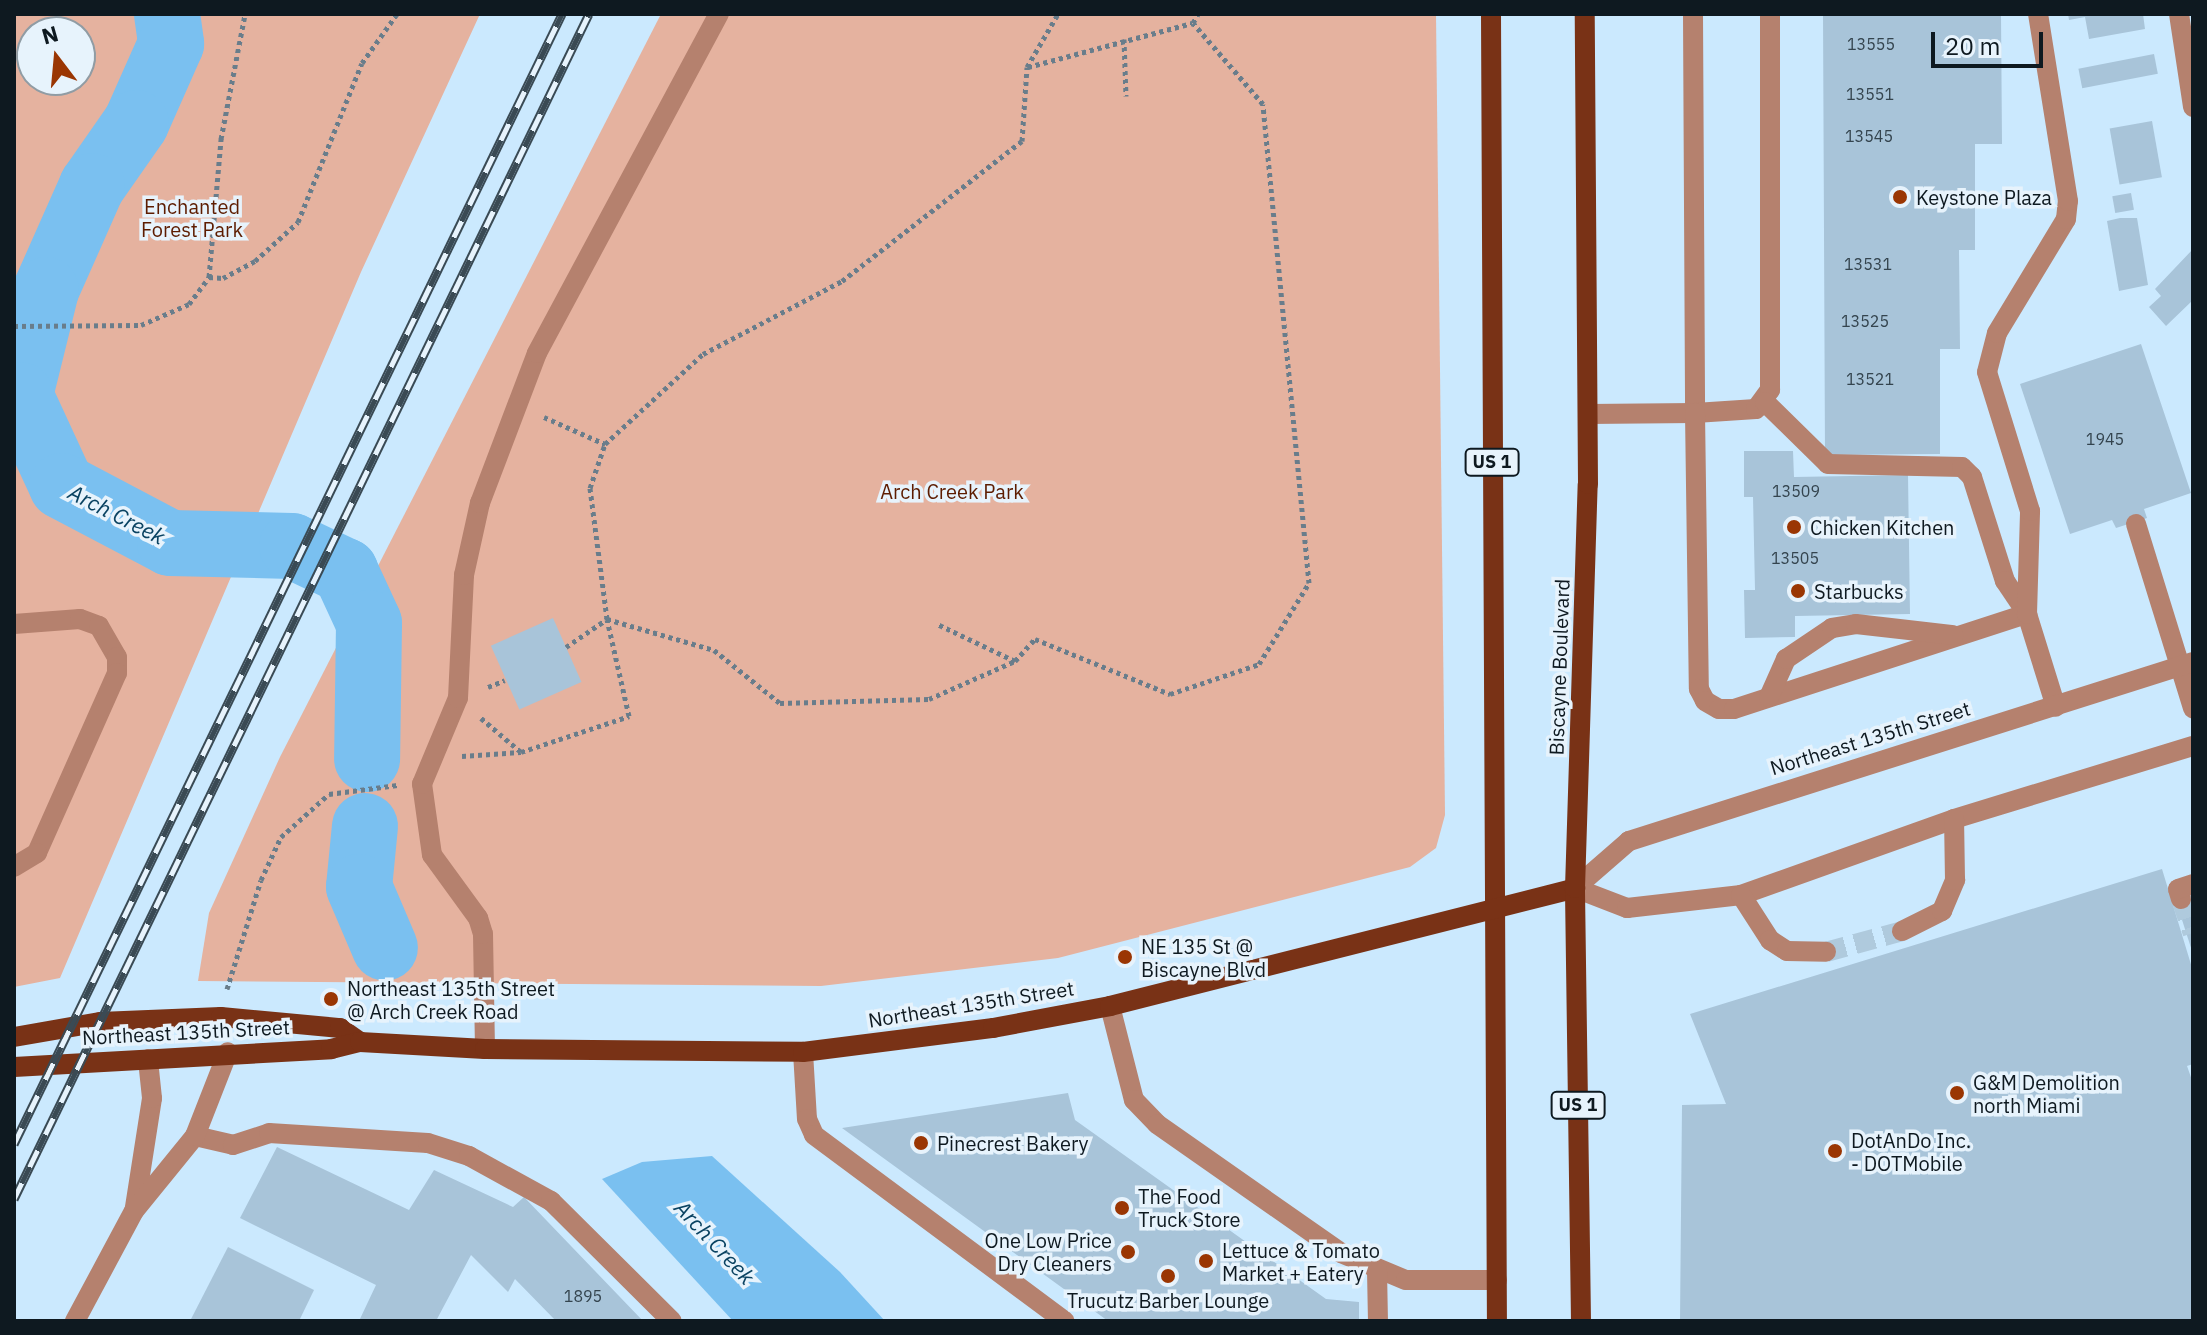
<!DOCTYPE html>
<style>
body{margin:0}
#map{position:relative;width:2207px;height:1335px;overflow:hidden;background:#cbe9fe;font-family:"IBM Plex Sans",sans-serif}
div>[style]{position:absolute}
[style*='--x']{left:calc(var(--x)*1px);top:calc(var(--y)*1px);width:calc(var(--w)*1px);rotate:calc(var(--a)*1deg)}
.green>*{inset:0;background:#e5b29f}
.water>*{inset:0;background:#7ac0f0}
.river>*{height:66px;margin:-33px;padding:0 33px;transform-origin:33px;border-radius:33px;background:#7ac0f0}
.building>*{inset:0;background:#a8c4d9;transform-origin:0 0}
.minor-tunnel>*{height:20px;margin-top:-10px;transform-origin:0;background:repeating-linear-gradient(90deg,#afcadd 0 20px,transparent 0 30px)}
.path>*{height:5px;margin-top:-2.5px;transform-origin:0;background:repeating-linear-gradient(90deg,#697d8b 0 4px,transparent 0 8px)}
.minor>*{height:20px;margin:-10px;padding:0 10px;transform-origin:10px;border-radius:10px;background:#b5816e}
.major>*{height:20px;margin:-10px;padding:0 10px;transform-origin:10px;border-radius:10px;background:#793216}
.rail>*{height:9px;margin-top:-4.5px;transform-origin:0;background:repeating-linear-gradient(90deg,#e7f3fc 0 18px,#3a4a54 0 36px);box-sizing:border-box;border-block:2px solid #3a4a54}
.dots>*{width:22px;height:22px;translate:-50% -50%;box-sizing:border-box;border:4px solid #e7f3fc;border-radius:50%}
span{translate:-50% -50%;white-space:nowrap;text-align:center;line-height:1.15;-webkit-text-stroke:7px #e7f3fc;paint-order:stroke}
.number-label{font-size:16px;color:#34444e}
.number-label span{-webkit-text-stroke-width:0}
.shield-label span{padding:2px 6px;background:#e7f3fc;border:2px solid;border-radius:6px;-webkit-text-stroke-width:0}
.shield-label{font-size:18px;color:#0e1920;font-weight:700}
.poi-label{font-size:20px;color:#0e1920}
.left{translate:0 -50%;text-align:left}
.right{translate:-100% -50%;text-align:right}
.park-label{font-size:20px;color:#5d1c00}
.street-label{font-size:20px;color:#0e1920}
.water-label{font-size:22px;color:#0a4362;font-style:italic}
.frame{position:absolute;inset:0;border:16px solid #0e1920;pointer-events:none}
.north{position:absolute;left:16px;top:16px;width:80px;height:80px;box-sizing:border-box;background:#e7f3fc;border:2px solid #909ca4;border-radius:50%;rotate:344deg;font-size:22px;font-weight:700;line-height:32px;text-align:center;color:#0e1920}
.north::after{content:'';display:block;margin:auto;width:28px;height:36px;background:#9a3603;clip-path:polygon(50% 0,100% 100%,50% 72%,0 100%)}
.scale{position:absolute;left:1931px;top:32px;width:112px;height:36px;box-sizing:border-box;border:4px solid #0e1920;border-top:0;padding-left:10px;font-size:24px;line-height:28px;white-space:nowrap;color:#0e1920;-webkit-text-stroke:6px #e7f3fc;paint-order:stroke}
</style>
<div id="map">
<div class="green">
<i style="clip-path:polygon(evenodd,14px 14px,480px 14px,361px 272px,60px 978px,14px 987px,14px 14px,32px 32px,80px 32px,80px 80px,32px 80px,32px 32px)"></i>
<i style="clip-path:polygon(661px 14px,1436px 14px,1445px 815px,1436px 848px,1410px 867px,1058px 958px,821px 986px,198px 981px,209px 913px,280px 757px)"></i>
</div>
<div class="water">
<i style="clip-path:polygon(712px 1156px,840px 1272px,885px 1321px,733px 1321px,602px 1179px,642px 1162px)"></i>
</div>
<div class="river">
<i style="--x:167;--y:14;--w:30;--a:82"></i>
<i style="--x:171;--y:44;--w:86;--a:113.9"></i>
<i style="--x:136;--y:123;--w:77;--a:124.9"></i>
<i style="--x:92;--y:186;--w:114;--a:113.9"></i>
<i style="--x:46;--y:290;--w:108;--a:103.9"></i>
<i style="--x:20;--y:395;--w:100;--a:65.2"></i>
<i style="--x:62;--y:486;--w:122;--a:27.8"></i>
<i style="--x:170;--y:543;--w:122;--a:1.4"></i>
<i style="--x:292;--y:546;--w:59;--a:25.3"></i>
<i style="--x:345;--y:571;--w:57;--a:65.2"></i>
<i style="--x:369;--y:623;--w:136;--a:90.8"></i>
<i style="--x:365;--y:826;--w:61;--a:95.6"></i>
<i style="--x:359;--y:887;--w:66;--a:66.9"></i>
</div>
<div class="building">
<i style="clip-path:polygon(1823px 14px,2001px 14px,2002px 144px,1975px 144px,1975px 250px,1959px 250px,1960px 349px,1940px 349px,1940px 454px,1825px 455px)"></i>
<i style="clip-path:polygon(2068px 14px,2143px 14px,2145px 29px,2089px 39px,2085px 17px,2069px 20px)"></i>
<i style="left:2154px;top:54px;width:20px;height:77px;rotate:79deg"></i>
<i style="left:2152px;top:121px;width:57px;height:43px;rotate:80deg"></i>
<i style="left:2131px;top:193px;width:17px;height:19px;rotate:80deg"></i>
<i style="clip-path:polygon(2120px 218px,2137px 218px,2148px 285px,2119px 291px,2107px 221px)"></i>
<i style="clip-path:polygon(2193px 249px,2193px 300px,2166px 326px,2149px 307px,2161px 296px,2155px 289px)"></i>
<i style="clip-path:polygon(2141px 344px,2191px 493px,2144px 509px,2147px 518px,2116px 528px,2112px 520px,2070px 534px,2020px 384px)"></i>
<i style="clip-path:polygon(1744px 451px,1793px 451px,1794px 477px,1908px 475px,1910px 614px,1795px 616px,1795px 637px,1745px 638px,1744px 590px,1755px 590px,1753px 497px,1744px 497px)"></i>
<i style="left:553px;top:618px;width:70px;height:68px;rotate:66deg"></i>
<i style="clip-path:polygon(2162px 869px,2193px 971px,2193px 1064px,2187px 1066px,2193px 1083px,2193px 1321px,1680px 1321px,1682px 1105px,1726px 1104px,1690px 1014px)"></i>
<i style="clip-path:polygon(2193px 895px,2193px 951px,2192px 951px,2176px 901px)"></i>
<i style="clip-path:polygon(1068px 1093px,1075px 1120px,1326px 1299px,1359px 1302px,1359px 1321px,1108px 1321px,842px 1128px)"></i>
<i style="clip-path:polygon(277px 1147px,409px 1210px,434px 1170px,513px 1207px,524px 1197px,643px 1321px,556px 1321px,515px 1279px,508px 1292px,471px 1255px,436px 1321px,359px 1321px,376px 1285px,240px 1218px)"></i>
<i style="clip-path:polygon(228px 1247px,314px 1290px,299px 1321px,190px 1321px)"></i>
</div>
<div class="minor-tunnel">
<i style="--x:2181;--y:899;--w:36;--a:71"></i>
<i style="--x:1826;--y:952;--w:79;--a:-15.4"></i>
</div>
<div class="path">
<i style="--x:1124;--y:39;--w:57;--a:88"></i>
<i style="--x:1028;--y:67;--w:170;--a:-15"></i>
<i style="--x:209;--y:277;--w:14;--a:4"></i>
<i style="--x:223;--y:278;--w:36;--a:-28"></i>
<i style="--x:255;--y:261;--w:58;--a:-42.2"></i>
<i style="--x:298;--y:222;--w:171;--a:-68.1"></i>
<i style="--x:362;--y:63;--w:60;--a:-54.5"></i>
<i style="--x:14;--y:326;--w:127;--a:-0.5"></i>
<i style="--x:141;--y:325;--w:52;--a:-23.6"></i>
<i style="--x:189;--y:304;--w:34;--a:-53"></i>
<i style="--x:209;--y:277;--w:139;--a:-85"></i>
<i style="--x:221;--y:139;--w:127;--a:-79.1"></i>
<i style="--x:544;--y:417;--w:67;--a:23.9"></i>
<i style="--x:566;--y:647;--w:50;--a:-34.3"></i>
<i style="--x:607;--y:619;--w:132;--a:-97.4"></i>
<i style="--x:590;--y:488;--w:46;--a:-71.2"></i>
<i style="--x:605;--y:444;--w:133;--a:-42.6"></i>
<i style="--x:703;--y:354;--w:157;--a:-27.7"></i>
<i style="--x:842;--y:281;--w:228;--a:-37.9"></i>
<i style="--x:1022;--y:141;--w:74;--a:-86.1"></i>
<i style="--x:1027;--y:67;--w:61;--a:-59.7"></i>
<i style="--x:1015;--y:661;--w:30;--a:-48"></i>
<i style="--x:1035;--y:639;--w:146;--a:22.2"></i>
<i style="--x:1170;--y:694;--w:94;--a:-18.6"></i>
<i style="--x:1259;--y:664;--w:95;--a:-58.3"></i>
<i style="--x:1309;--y:583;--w:481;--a:-95.5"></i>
<i style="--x:1263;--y:104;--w:107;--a:-130.8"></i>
<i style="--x:1193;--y:23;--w:10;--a:-61"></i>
<i style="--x:488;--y:687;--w:18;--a:-22"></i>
<i style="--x:481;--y:718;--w:52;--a:40.4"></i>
<i style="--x:462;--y:756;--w:59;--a:-3.9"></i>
<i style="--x:521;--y:752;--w:114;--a:-18.4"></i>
<i style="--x:629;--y:716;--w:99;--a:-102.8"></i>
<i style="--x:607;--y:619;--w:111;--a:16.2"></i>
<i style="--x:714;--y:650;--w:85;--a:38.8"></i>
<i style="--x:780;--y:703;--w:149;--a:-1.5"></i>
<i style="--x:929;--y:699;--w:94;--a:-23.8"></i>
<i style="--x:1015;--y:661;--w:86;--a:-154.6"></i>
<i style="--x:227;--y:989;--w:114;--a:-72.7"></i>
<i style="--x:261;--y:880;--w:47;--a:-65.1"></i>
<i style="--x:281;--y:837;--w:64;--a:-41.9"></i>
<i style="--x:329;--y:794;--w:69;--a:-7.5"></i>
</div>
<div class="minor">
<i style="--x:1693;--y:14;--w:399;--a:89.7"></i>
<i style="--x:1695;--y:413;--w:61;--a:-3.8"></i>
<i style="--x:1756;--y:409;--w:24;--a:-54"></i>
<i style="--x:1770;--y:390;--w:376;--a:-90"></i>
<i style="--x:2179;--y:14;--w:94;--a:81.4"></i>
<i style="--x:1765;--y:402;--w:88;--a:44.5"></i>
<i style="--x:1828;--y:464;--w:134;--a:1.3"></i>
<i style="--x:1962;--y:467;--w:14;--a:45"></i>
<i style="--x:1972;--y:477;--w:109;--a:72.4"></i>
<i style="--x:2005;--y:581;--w:40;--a:56"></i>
<i style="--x:1588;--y:414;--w:107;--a:-0.5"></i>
<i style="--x:1695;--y:413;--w:276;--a:89.2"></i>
<i style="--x:1699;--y:689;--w:13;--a:63"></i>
<i style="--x:1705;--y:701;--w:16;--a:30"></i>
<i style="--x:1719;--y:709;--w:15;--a:0"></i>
<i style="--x:1734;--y:709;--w:308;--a:-18"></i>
<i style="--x:2027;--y:614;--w:97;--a:72.7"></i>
<i style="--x:2136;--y:524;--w:193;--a:72.8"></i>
<i style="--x:2027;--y:614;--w:103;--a:-88.3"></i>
<i style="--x:2030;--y:511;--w:145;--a:-107.2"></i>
<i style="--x:1987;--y:372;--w:40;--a:-75.6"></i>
<i style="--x:1997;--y:333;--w:133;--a:-58.8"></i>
<i style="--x:2066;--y:219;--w:18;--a:-84"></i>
<i style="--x:2068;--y:201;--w:189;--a:-99.1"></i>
<i style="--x:14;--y:624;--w:66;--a:-4.3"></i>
<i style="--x:80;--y:619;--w:20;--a:20"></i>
<i style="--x:99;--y:626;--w:36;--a:60"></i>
<i style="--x:117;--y:657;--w:16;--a:90"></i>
<i style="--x:117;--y:673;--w:197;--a:114"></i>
<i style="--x:37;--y:853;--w:27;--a:149"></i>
<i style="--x:2193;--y:662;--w:592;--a:162.39"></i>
<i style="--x:1629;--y:841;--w:72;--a:139"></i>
<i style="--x:1575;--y:888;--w:56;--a:21"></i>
<i style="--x:1627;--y:908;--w:115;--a:-6.5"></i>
<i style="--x:1741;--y:895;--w:226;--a:-19.6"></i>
<i style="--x:1954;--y:819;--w:250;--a:-17"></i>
<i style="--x:1769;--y:697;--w:42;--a:-65.9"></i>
<i style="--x:1786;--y:659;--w:55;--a:-34"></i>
<i style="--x:1832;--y:628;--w:24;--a:-9"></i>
<i style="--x:1856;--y:624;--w:98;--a:6.5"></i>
<i style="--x:1741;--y:895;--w:54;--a:57.2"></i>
<i style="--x:1770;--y:940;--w:20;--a:33"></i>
<i style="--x:1787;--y:951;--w:39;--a:1"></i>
<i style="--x:2181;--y:899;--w:10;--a:-107"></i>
<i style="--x:2178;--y:889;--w:16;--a:-18"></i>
<i style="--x:1902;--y:931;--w:45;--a:-26.6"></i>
<i style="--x:1942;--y:911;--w:34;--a:-67"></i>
<i style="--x:1955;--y:880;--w:61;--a:-90.9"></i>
<i style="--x:1110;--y:1006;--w:97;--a:75.7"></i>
<i style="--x:1134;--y:1100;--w:33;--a:46"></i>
<i style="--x:1157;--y:1124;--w:225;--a:35"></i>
<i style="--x:1341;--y:1253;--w:70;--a:22.6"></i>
<i style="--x:1406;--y:1280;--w:91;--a:0"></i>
<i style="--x:485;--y:1049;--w:115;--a:-91"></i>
<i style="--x:483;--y:934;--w:17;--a:-107"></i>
<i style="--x:478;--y:918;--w:78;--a:-126.1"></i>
<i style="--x:432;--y:855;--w:72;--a:-98"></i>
<i style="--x:422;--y:784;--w:93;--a:-67.3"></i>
<i style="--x:458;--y:698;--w:123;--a:-87.2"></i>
<i style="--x:464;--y:575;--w:74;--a:-77.5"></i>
<i style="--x:480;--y:503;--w:160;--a:-69.2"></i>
<i style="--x:537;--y:353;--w:385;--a:-61.8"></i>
<i style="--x:803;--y:1052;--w:67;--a:86.6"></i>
<i style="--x:807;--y:1119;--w:17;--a:66"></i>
<i style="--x:814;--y:1135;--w:312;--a:36.6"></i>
<i style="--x:195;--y:1136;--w:39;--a:13"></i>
<i style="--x:233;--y:1145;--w:38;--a:-18"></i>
<i style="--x:269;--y:1133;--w:159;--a:3.6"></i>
<i style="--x:428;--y:1143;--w:43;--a:17.6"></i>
<i style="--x:469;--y:1156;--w:94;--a:28.8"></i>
<i style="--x:551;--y:1201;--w:170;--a:44.8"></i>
<i style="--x:135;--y:1207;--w:110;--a:-81.1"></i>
<i style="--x:152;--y:1098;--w:39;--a:-96"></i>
<i style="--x:1377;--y:1270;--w:51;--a:88.9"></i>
<i style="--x:75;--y:1321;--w:125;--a:-61.8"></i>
<i style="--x:134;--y:1211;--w:97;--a:-50.9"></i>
<i style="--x:195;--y:1136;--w:90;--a:-68.6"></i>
</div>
<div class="major">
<i style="--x:1491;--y:14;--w:1307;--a:89.74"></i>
<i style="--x:14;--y:1037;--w:87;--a:-9.9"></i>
<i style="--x:100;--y:1022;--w:121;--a:-2.4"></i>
<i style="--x:221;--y:1017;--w:120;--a:5.3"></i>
<i style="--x:340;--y:1028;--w:24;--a:35"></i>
<i style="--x:14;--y:1067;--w:318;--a:-3.2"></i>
<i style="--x:331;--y:1049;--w:30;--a:-14"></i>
<i style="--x:360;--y:1042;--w:125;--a:3.2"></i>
<i style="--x:485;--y:1049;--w:318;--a:0.5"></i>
<i style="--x:803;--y:1052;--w:192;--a:-7.2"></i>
<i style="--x:993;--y:1028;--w:119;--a:-10.6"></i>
<i style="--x:1110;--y:1006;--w:480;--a:-14.2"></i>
<i style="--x:1581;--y:1321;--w:433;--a:-90.8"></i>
<i style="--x:1575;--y:888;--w:404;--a:-88.2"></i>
<i style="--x:1588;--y:484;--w:470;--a:-90.4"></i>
</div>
<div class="rail">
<i style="--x:14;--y:1144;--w:1256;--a:-64.13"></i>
<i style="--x:14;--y:1199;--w:1317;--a:-64.12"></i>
</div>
<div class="dots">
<i style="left:1900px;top:197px;background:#9a3603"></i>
<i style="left:1794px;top:527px;background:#9a3603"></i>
<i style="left:1798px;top:591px;background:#9a3603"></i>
<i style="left:1125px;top:957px;background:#9a3603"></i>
<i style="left:331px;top:999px;background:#9a3603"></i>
<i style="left:1957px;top:1093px;background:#9a3603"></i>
<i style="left:921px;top:1143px;background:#9a3603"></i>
<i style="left:1835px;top:1151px;background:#9a3603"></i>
<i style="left:1122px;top:1208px;background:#9a3603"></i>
<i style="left:1128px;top:1252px;background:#9a3603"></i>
<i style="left:1206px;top:1261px;background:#9a3603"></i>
<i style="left:1168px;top:1276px;background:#9a3603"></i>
</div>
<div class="number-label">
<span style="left:1871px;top:44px">13555</span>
<span style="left:1870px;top:94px">13551</span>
<span style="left:1869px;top:136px">13545</span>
<span style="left:1868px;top:264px">13531</span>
<span style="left:1865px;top:321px">13525</span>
<span style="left:1870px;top:379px">13521</span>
<span style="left:2105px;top:439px">1945</span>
<span style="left:1796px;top:491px">13509</span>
<span style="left:1795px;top:558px">13505</span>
<span style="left:583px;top:1296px">1895</span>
</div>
<div class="shield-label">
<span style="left:1492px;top:462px">US 1</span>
<span style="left:1578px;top:1105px">US 1</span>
</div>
<div class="poi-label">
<span class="left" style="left:1916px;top:197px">Keystone Plaza</span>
<span class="left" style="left:1810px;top:527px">Chicken Kitchen</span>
<span class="left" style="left:1814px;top:591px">Starbucks</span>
<span class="left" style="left:1141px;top:958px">NE 135 St @<br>Biscayne Blvd</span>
<span class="left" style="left:347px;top:1000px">Northeast 135th Street<br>@ Arch Creek Road</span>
<span class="left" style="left:1973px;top:1094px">G&amp;M Demolition<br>north Miami</span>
<span class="left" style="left:1851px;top:1152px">DotAnDo Inc.<br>- DOTMobile</span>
<span class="left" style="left:937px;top:1143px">Pinecrest Bakery</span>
<span class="left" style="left:1138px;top:1208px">The Food<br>Truck Store</span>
<span class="right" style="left:1112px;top:1252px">One Low Price<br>Dry Cleaners</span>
<span class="left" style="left:1222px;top:1262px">Lettuce &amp; Tomato<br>Market + Eatery</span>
<span style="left:1168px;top:1300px">Trucutz Barber Lounge</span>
</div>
<div class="park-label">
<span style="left:192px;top:218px">Enchanted<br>Forest Park</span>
<span style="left:952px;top:491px">Arch Creek Park</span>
</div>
<div class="street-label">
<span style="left:1559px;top:667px;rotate:-88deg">Biscayne Boulevard</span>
<span style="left:1870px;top:738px;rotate:-17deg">Northeast 135th Street</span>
<span style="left:971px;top:1004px;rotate:-9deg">Northeast 135th Street</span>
<span style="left:186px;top:1032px;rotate:-3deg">Northeast 135th Street</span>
</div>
<div class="water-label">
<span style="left:117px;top:514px;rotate:27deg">Arch Creek</span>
<span style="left:715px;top:1242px;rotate:47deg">Arch Creek</span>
</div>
<div class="frame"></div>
<div class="north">N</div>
<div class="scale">20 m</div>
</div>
